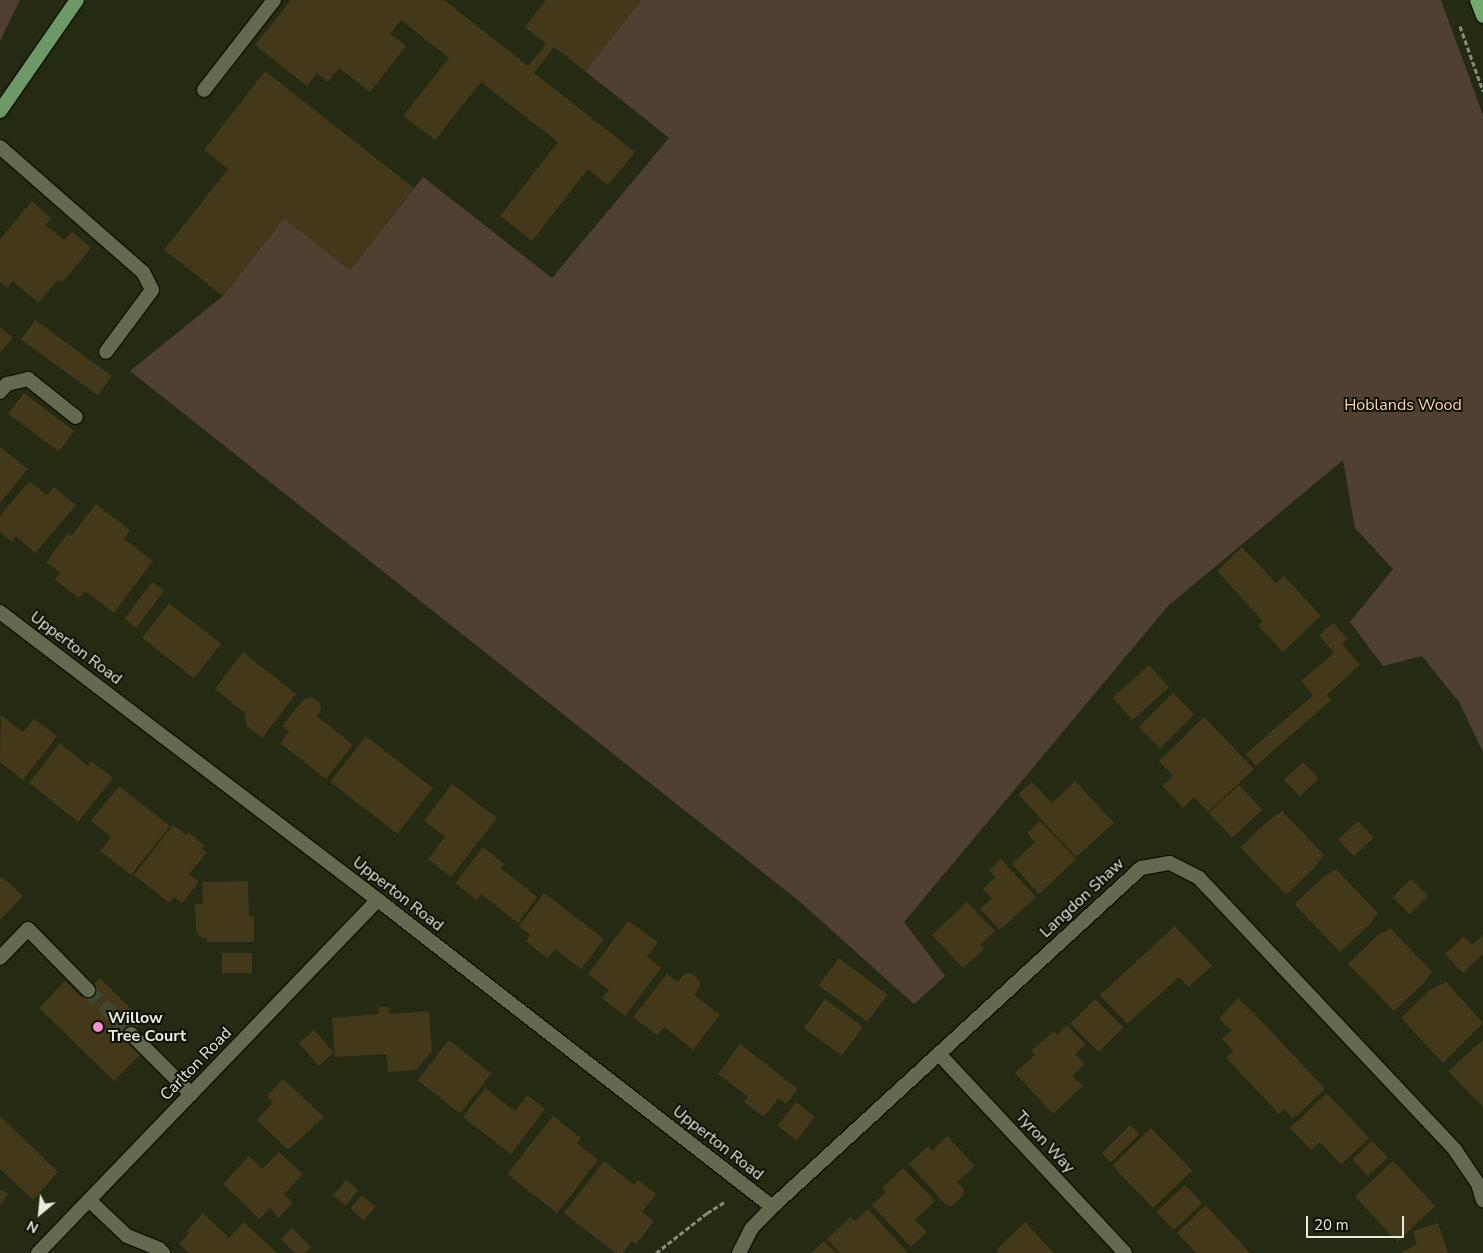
<!DOCTYPE html>
<style>
body{margin:0}
#map{position:relative;width:1483px;height:1253px;overflow:hidden;background:#252a12;font-family:"Nunito Sans",sans-serif}
div>[style]{position:absolute}
[style*='--x']{left:calc(var(--x)*1px);top:calc(var(--y)*1px);width:calc(var(--w)*1px);rotate:calc(var(--a)*1deg)}
.green>*{inset:0;background:#504032}
.building>*{inset:0;background:#433819;transform-origin:0 0}
.minor-tunnel>*{height:14px;margin-top:-7px;transform-origin:0;background:repeating-linear-gradient(90deg,#424730 0 14px,transparent 0 21px)}
.path>*{height:3px;margin-top:-1.5px;transform-origin:0;background:repeating-linear-gradient(90deg,#888d79 0 5px,transparent 0 7.5px)}
.roads{filter:drop-shadow(1px 0 #0f1200) drop-shadow(-1px 0 #0f1200) drop-shadow(0 1px #0f1200) drop-shadow(0 -1px #0f1200)}
.service>*{height:14px;margin:-7px;padding:0 7px;transform-origin:7px;border-radius:7px;background:#64694f}
.minor>*{height:14px;margin:-7px;padding:0 7px;transform-origin:7px;border-radius:7px;background:#64694f}
.primary>*{height:14px;margin:-7px;padding:0 7px;transform-origin:7px;border-radius:7px;background:#6e9966}
.trunk>*{height:14px;margin:-7px;padding:0 7px;transform-origin:7px;border-radius:7px;background:#71a96e}
.dots>*{width:14px;height:14px;translate:-50% -50%;box-sizing:border-box;border:2px solid #0f1107;border-radius:50%}
span{translate:-50% -50%;white-space:nowrap;text-align:center;line-height:1.15;-webkit-text-stroke:4px #0f1107;paint-order:stroke}
.park-label{font-size:16px;color:#ffd7b5}
.street-label{font-size:16px;color:#e8ecdd}
.poi-label{font-size:16px;color:#e8ecdd;font-weight:700}
.left{translate:0 -50%;text-align:left}
.north{position:absolute;left:15px;top:1188px;width:50px;height:50px;-webkit-text-stroke:4px #0f1107;paint-order:stroke;rotate:208deg;font-size:14px;font-weight:700;line-height:20px;text-align:center;color:#e8ecdd}
.north::after{content:'';display:block;margin:auto;width:18px;height:22px;background:#e8ecdd;clip-path:polygon(50% 0,100% 100%,50% 72%,0 100%)}
.scale{position:absolute;left:1306px;top:1216px;width:98px;height:22px;box-sizing:border-box;border:2px solid #e8ecdd;border-top:0;padding-left:6px;font-size:15px;line-height:18px;white-space:nowrap;color:#e8ecdd;-webkit-text-stroke:4px #0f1107;paint-order:stroke}
</style>
<div id="map">
<div class="green">
<i style="clip-path:polygon(0 0,20px 0,0 41px)"></i>
<i style="clip-path:polygon(641px 0,1441px 0,1483px 115px,1483px 752px,1459px 702px,1422px 656px,1383px 666px,1350px 622px,1393px 569px,1355px 528px,1343px 460px,1168px 606px,904px 922px,945px 976px,914px 1004px,799px 901px,130px 371px,223px 296px,284px 218px,350px 270px,423px 177px,552px 278px,669px 138px,585px 71px)"></i>
</div>
<div class="building">
<i style="clip-path:polygon(291px 0,444px 0,528px 66px,546px 44px,525px 27px,546px 0,641px 0,585px 71px,554px 47px,534px 73px,635px 152px,608px 185px,588px 169px,532px 241px,500px 216px,558px 142px,481px 82px,435px 140px,403px 116px,449px 58px,401px 20px,390px 34px,406px 46px,370px 92px,339px 68px,328px 82px,317px 73px,307px 86px,255px 45px)"></i>
<i style="clip-path:polygon(265px 71px,414px 188px,350px 270px,284px 218px,223px 296px,164px 250px,228px 169px,204px 150px)"></i>
<i style="clip-path:polygon(32px 201px,51px 218px,45px 225px,64px 240px,72px 231px,91px 248px,62px 283px,58px 280px,38px 303px,13px 281px,7px 288px,0 282px,0 239px)"></i>
<i style="left:35px;top:320px;width:95px;height:24px;rotate:36deg"></i>
<i style="clip-path:polygon(0 327px,13px 338px,0 353px)"></i>
<i style="left:24px;top:393px;width:63px;height:26px;rotate:37deg"></i>
<i style="clip-path:polygon(0 447px,28px 469px,0 503px)"></i>
<i style="clip-path:polygon(29px 481px,47px 495px,54px 487px,76px 505px,35px 553px,16px 536px,12px 542px,0 532px,0 516px)"></i>
<i style="clip-path:polygon(96px 504px,130px 530px,124px 539px,153px 561px,114px 613px,85px 591px,79px 598px,55px 580px,60px 573px,46px 562px,68px 533px,71px 536px)"></i>
<i style="clip-path:polygon(1242px 547px,1276px 583px,1284px 576px,1321px 616px,1283px 652px,1258px 626px,1263px 621px,1217px 571px)"></i>
<i style="left:152px;top:582px;width:15px;height:46px;rotate:37deg"></i>
<i style="left:169px;top:603px;width:66px;height:44px;rotate:38deg"></i>
<i style="clip-path:polygon(1333px 623px,1348px 639px,1342px 644px,1360px 665px,1327px 695px,1331px 700px,1256px 766px,1246px 754px,1313px 695px,1301px 681px,1334px 653px,1319px 635px)"></i>
<i style="clip-path:polygon(243px 652px,296px 694px,262px 738px,247px 726px,244px 712px,215px 689px)"></i>
<i style="left:1149px;top:665px;width:30px;height:49px;rotate:48deg"></i>
<i style="left:1173px;top:693px;width:30px;height:48px;rotate:45deg"></i>
<i style="clip-path:polygon(312px 697px,320px 703px,321px 710px,317px 716px,353px 745px,326px 779px,280px 743px,289px 731px,282px 726px,304px 699px)"></i>
<i style="clip-path:polygon(1px 715px,23px 732px,34px 719px,57px 736px,23px 780px,0 762px)"></i>
<i style="clip-path:polygon(1204px 717px,1254px 769px,1208px 812px,1194px 797px,1183px 808px,1162px 786px,1173px 776px,1159px 761px)"></i>
<i style="left:366px;top:736px;width:85px;height:58px;rotate:38deg"></i>
<i style="clip-path:polygon(60px 743px,88px 766px,91px 761px,113px 778px,78px 822px,29px 783px)"></i>
<i style="left:1303px;top:762px;width:23px;height:26px;rotate:47deg"></i>
<i style="clip-path:polygon(1075px 781px,1114px 823px,1076px 857px,1018px 794px,1032px 782px,1052px 803px)"></i>
<i style="clip-path:polygon(452px 784px,497px 818px,451px 877px,428px 859px,445px 837px,424px 821px)"></i>
<i style="left:1239px;top:785px;width:34px;height:41px;rotate:47deg"></i>
<i style="clip-path:polygon(119px 786px,170px 826px,131px 875px,100px 851px,111px 837px,91px 821px)"></i>
<i style="clip-path:polygon(1282px 811px,1324px 855px,1315px 867px,1286px 895px,1240px 847px,1269px 820px)"></i>
<i style="clip-path:polygon(1040px 821px,1076px 859px,1039px 894px,1012px 864px,1035px 842px,1027px 833px)"></i>
<i style="left:1358px;top:821px;width:23px;height:27px;rotate:47deg"></i>
<i style="clip-path:polygon(173px 825px,186px 835px,188px 832px,205px 846px,202px 849px,207px 852px,189px 874px,199px 882px,182px 903px,174px 897px,169px 903px,134px 875px)"></i>
<i style="clip-path:polygon(483px 847px,504px 864px,501px 868px,537px 897px,518px 923px,481px 894px,476px 900px,455px 883px)"></i>
<i style="clip-path:polygon(1001px 859px,1036px 897px,1000px 930px,980px 909px,992px 898px,983px 889px,995px 877px,989px 870px)"></i>
<i style="clip-path:polygon(1336px 869px,1378px 913px,1369px 925px,1340px 952px,1294px 904px,1323px 877px)"></i>
<i style="clip-path:polygon(2px 877px,23px 896px,0 920px,0 878px)"></i>
<i style="left:1411px;top:879px;width:24px;height:26px;rotate:45deg"></i>
<i style="clip-path:polygon(248px 881px,249px 916px,254px 916px,254px 942px,207px 942px,207px 938px,202px 938px,196px 932px,195px 904px,203px 904px,202px 882px)"></i>
<i style="clip-path:polygon(544px 893px,604px 939px,581px 969px,555px 949px,548px 959px,526px 941px,530px 935px,519px 926px)"></i>
<i style="clip-path:polygon(967px 902px,995px 931px,980px 945px,984px 949px,963px 968px,932px 935px)"></i>
<i style="clip-path:polygon(628px 921px,658px 942px,647px 957px,661px 968px,625px 1016px,602px 998px,609px 990px,588px 974px)"></i>
<i style="clip-path:polygon(1175px 926px,1212px 966px,1189px 987px,1179px 977px,1127px 1024px,1100px 995px)"></i>
<i style="clip-path:polygon(1390px 928px,1432px 972px,1423px 984px,1394px 1011px,1348px 964px,1377px 936px)"></i>
<i style="clip-path:polygon(1483px 935px,1483px 954px,1463px 973px,1445px 954px,1464px 936px,1472px 945px)"></i>
<i style="left:252px;top:953px;width:20px;height:30px;rotate:90deg"></i>
<i style="left:839px;top:958px;width:61px;height:34px;rotate:37deg"></i>
<i style="clip-path:polygon(691px 973px,699px 980px,700px 987px,694px 995px,720px 1015px,693px 1050px,664px 1027px,657px 1035px,633px 1017px,667px 974px,678px 982px,684px 974px)"></i>
<i style="clip-path:polygon(100px 978px,143px 1021px,125px 1040px,140px 1055px,114px 1081px,39px 1008px,65px 981px,81px 997px)"></i>
<i style="clip-path:polygon(1446px 982px,1483px 1023px,1443px 1063px,1401px 1018px,1430px 990px)"></i>
<i style="left:1238px;top:998px;width:18px;height:28px;rotate:43deg"></i>
<i style="left:825px;top:999px;width:47px;height:36px;rotate:36deg"></i>
<i style="left:1095px;top:999px;width:40px;height:35px;rotate:45deg"></i>
<i style="clip-path:polygon(378px 1007px,389px 1007px,389px 1014px,429px 1011px,432px 1051px,416px 1070px,388px 1072px,386px 1054px,335px 1057px,332px 1018px,379px 1014px)"></i>
<i style="clip-path:polygon(1252px 1011px,1325px 1089px,1293px 1119px,1284px 1109px,1279px 1114px,1226px 1058px,1233px 1051px,1222px 1039px)"></i>
<i style="clip-path:polygon(1067px 1025px,1086px 1045px,1075px 1054px,1085px 1064px,1072px 1076px,1083px 1086px,1053px 1114px,1015px 1073px,1035px 1055px,1031px 1051px,1054px 1031px,1057px 1035px)"></i>
<i style="left:314px;top:1030px;width:30px;height:20px;rotate:49deg"></i>
<i style="left:449px;top:1040px;width:54px;height:51px;rotate:38deg"></i>
<i style="clip-path:polygon(1483px 1040px,1483px 1107px,1448px 1071px)"></i>
<i style="clip-path:polygon(740px 1044px,798px 1089px,786px 1104px,778px 1099px,764px 1117px,744px 1102px,748px 1097px,718px 1074px)"></i>
<i style="clip-path:polygon(283px 1079px,324px 1117px,288px 1150px,257px 1120px,273px 1102px,267px 1096px)"></i>
<i style="clip-path:polygon(485px 1088px,515px 1111px,527px 1095px,545px 1109px,511px 1154px,463px 1117px)"></i>
<i style="clip-path:polygon(1327px 1093px,1369px 1138px,1341px 1165px,1320px 1142px,1311px 1150px,1290px 1128px)"></i>
<i style="left:796px;top:1102px;width:24px;height:30px;rotate:38deg"></i>
<i style="clip-path:polygon(0 1116px,58px 1172px,33px 1200px,0 1169px)"></i>
<i style="clip-path:polygon(553px 1116px,581px 1138px,577px 1143px,598px 1160px,557px 1213px,507px 1174px)"></i>
<i style="left:1130px;top:1125px;width:13px;height:40px;rotate:45deg"></i>
<i style="left:1151px;top:1128px;width:59px;height:54px;rotate:46deg"></i>
<i style="clip-path:polygon(947px 1136px,975px 1166px,957px 1182px,964px 1190px,964px 1194px,952px 1206px,946px 1205px,909px 1164px,928px 1146px,932px 1151px)"></i>
<i style="left:1372px;top:1141px;width:23px;height:27px;rotate:47deg"></i>
<i style="clip-path:polygon(279px 1152px,303px 1174px,284px 1194px,293px 1203px,279px 1218px,270px 1208px,259px 1219px,223px 1184px,249px 1156px,262px 1169px)"></i>
<i style="clip-path:polygon(604px 1161px,634px 1185px,638px 1180px,656px 1194px,642px 1212px,654px 1221px,636px 1244px,632px 1241px,623px 1253px,615px 1253px,564px 1213px)"></i>
<i style="left:1393px;top:1161px;width:62px;height:52px;rotate:47deg"></i>
<i style="clip-path:polygon(903px 1168px,935px 1201px,915px 1220px,927px 1232px,911px 1247px,872px 1205px,886px 1192px,882px 1188px)"></i>
<i style="left:346px;top:1180px;width:16px;height:20px;rotate:40deg"></i>
<i style="left:1185px;top:1185px;width:25px;height:39px;rotate:47deg"></i>
<i style="clip-path:polygon(0 1189px,8px 1194px,0 1206px)"></i>
<i style="left:362px;top:1195px;width:18px;height:18px;rotate:41deg"></i>
<i style="clip-path:polygon(1206px 1205px,1227px 1228px,1250px 1253px,1196px 1253px,1177px 1233px)"></i>
<i style="clip-path:polygon(868px 1209px,907px 1252px,906px 1253px,840px 1253px,827px 1239px,851px 1217px,855px 1221px)"></i>
<i style="clip-path:polygon(203px 1213px,229px 1238px,244px 1222px,277px 1253px,189px 1253px,179px 1244px,189px 1233px,187px 1231px)"></i>
<i style="clip-path:polygon(1025px 1222px,1054px 1253px,998px 1253px,996px 1250px)"></i>
<i style="clip-path:polygon(1438px 1223px,1448px 1253px,1401px 1253px,1417px 1244px,1413px 1231px)"></i>
<i style="clip-path:polygon(292px 1228px,311px 1247px,305px 1253px,295px 1253px,281px 1239px)"></i>
<i style="clip-path:polygon(824px 1241px,836px 1253px,811px 1253px)"></i>
</div>
<div class="minor-tunnel">
<i style="--x:88;--y:990;--w:62;--a:45.7"></i>
</div>
<div class="path">
<i style="--x:1460;--y:26;--w:69;--a:70.5"></i>
<i style="--x:656;--y:1253;--w:65;--a:-38.1"></i>
<i style="--x:707;--y:1213;--w:22;--a:-32"></i>
</div>
<div class="roads">
<div class="service">
<i style="--x:204;--y:90;--w:114;--a:-52.1"></i>
<i style="--x:0;--y:147;--w:190;--a:41.2"></i>
<i style="--x:143;--y:272;--w:20;--a:63"></i>
<i style="--x:152;--y:290;--w:77;--a:126.6"></i>
<i style="--x:0;--y:392;--w:11;--a:-49"></i>
<i style="--x:7;--y:384;--w:22;--a:-13"></i>
<i style="--x:28;--y:379;--w:61;--a:38.4"></i>
</div>
<div class="minor">
<i style="--x:0;--y:612;--w:475;--a:37.3"></i>
<i style="--x:378;--y:900;--w:499;--a:37.9"></i>
<i style="--x:0;--y:958;--w:40;--a:-46"></i>
<i style="--x:28;--y:929;--w:86;--a:45.5"></i>
<i style="--x:131;--y:1034;--w:85;--a:45"></i>
<i style="--x:939;--y:1054;--w:272;--a:46.9"></i>
<i style="--x:89;--y:1200;--w:52;--a:43.5"></i>
<i style="--x:127;--y:1236;--w:35;--a:22"></i>
<i style="--x:159;--y:1249;--w:6;--a:45"></i>
<i style="--x:38;--y:1253;--w:490;--a:-46.1"></i>
<i style="--x:739;--y:1253;--w:28;--a:-63"></i>
<i style="--x:752;--y:1228;--w:29;--a:-46"></i>
<i style="--x:772;--y:1207;--w:501;--a:-42.57"></i>
<i style="--x:1141;--y:868;--w:29;--a:-10"></i>
<i style="--x:1170;--y:863;--w:33;--a:27"></i>
<i style="--x:1199;--y:878;--w:374;--a:46.7"></i>
<i style="--x:1455;--y:1150;--w:41;--a:55.9"></i>
<i style="--x:1478;--y:1184;--w:17;--a:73"></i>
</div>
<div class="primary">
<i style="--x:0;--y:111;--w:135;--a:-55.3"></i>
</div>
<div class="trunk">
<i style="--x:1477;--y:0;--w:17;--a:69"></i>
</div>
</div>
<div class="dots">
<i style="left:98px;top:1027px;background:#f491d3"></i>
</div>
<div class="park-label">
<span style="left:1403px;top:405px">Hoblands Wood</span>
</div>
<div class="street-label">
<span style="left:76px;top:648px;rotate:37deg">Upperton Road</span>
<span style="left:398px;top:894px;rotate:38deg">Upperton Road</span>
<span style="left:1082px;top:898px;rotate:-43deg">Langdon Shaw</span>
<span style="left:196px;top:1064px;rotate:-46deg">Carlton Road</span>
<span style="left:1045px;top:1142px;rotate:47deg">Tyron Way</span>
<span style="left:718px;top:1143px;rotate:38deg">Upperton Road</span>
</div>
<div class="poi-label">
<span class="left" style="left:108px;top:1027px">Willow<br>Tree Court</span>
</div>
<div class="north">N</div>
<div class="scale">20 m</div>
</div>
